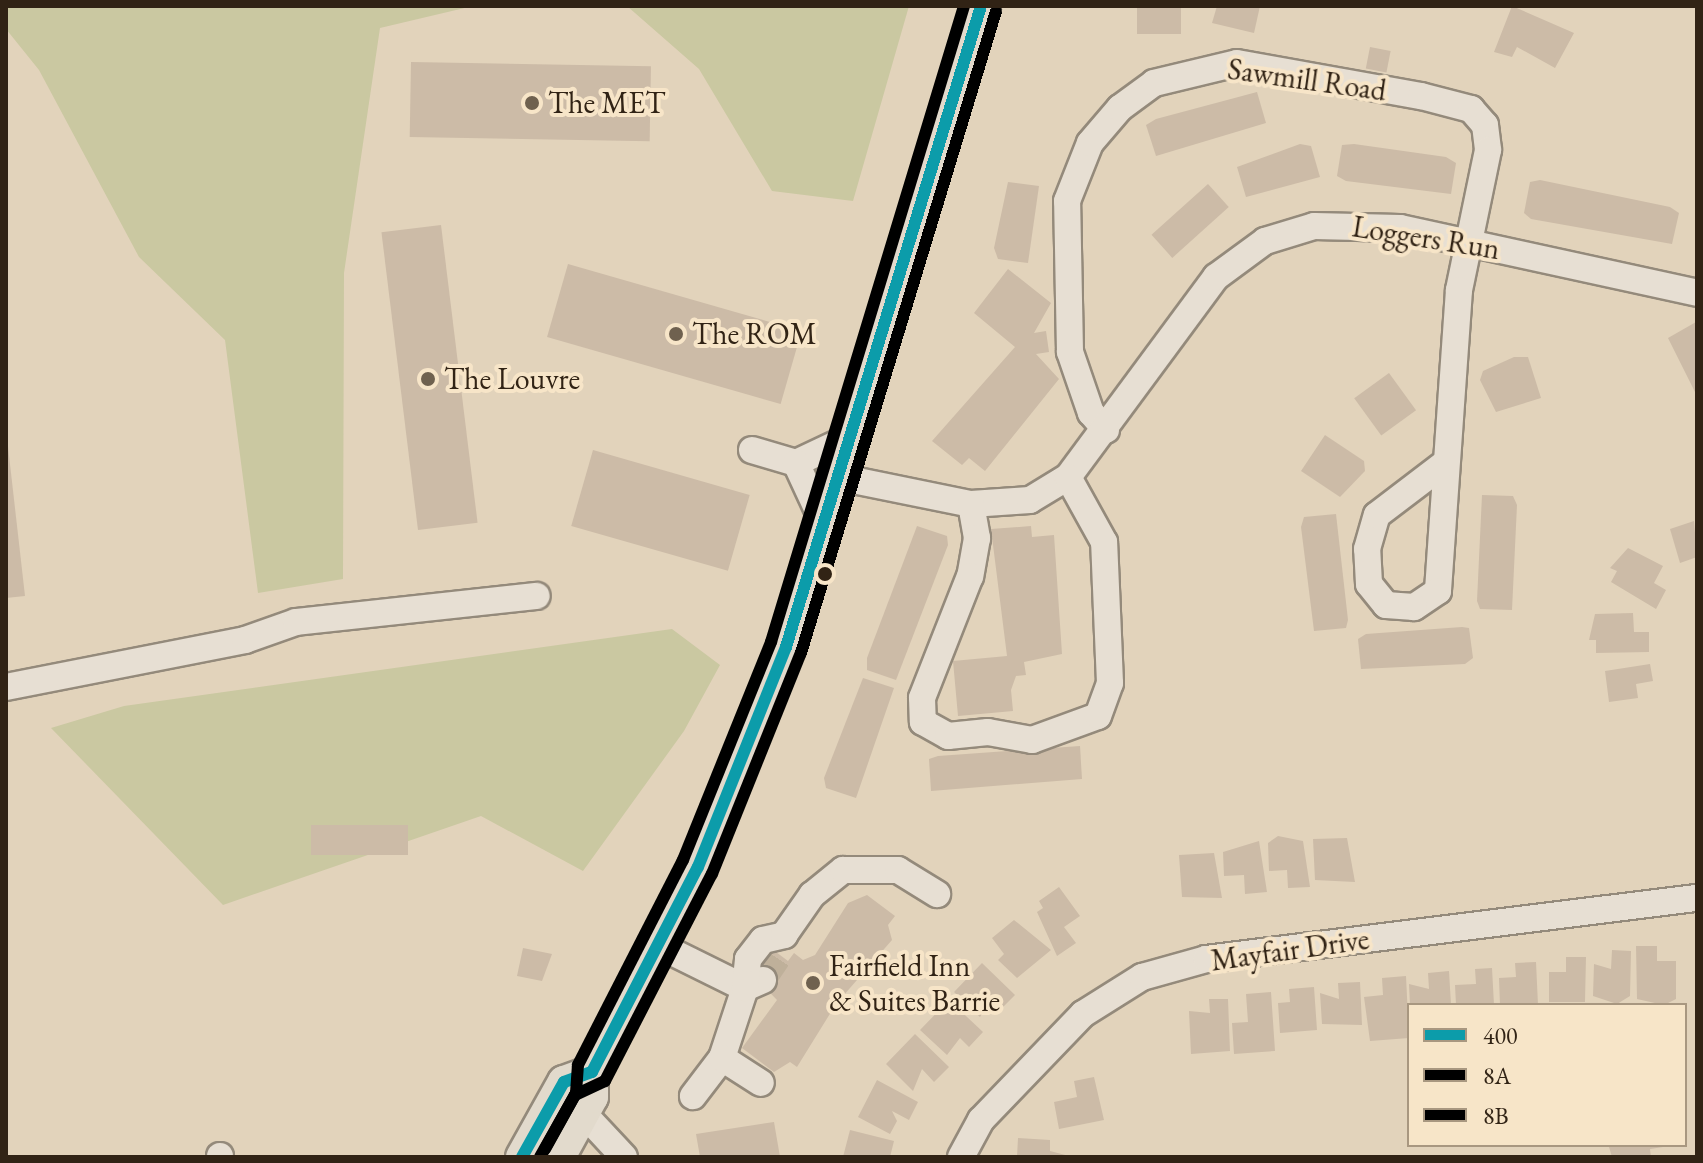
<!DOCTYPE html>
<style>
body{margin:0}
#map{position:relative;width:1703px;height:1163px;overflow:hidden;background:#e2d3bb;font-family:"EB Garamond",serif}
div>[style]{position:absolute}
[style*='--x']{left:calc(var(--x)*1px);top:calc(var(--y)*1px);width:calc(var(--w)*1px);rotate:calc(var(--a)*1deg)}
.green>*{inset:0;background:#cac8a1}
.building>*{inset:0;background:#ccbba7;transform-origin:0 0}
.minor-tunnel>*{height:26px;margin-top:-13px;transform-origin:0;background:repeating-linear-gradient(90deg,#bfb09a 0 26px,transparent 0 39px)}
.roads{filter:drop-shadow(2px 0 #948a7b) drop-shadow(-2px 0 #948a7b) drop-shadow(0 2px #948a7b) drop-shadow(0 -2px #948a7b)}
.minor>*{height:26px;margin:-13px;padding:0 13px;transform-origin:13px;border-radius:13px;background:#e7dfd3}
.major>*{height:32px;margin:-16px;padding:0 16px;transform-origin:16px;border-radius:16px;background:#e2dacc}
.bus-1>*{height:12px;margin:-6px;padding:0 6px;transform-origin:6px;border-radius:6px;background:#0c9caa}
.bus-2>*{height:12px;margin:-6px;padding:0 6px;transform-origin:6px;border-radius:6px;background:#000}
.bus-3>*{height:12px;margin:-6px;padding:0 6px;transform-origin:6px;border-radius:6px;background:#000}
.dots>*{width:22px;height:22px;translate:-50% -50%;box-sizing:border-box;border:4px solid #f7e5c8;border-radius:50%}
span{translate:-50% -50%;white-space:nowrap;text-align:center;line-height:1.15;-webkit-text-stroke:8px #f7e5c8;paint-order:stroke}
.street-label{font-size:30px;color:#312315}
.poi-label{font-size:30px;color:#312315}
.left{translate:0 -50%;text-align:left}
.frame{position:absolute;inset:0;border:8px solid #312315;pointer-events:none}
.legend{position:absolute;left:1407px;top:1003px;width:280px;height:144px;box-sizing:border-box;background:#f7e5c8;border:2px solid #a89780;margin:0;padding:10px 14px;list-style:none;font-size:24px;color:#312315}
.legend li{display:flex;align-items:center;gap:16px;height:40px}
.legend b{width:40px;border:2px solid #a89780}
</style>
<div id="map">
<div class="green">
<i style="clip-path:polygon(6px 6px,473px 6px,380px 28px,344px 273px,343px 579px,258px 593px,225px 340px,139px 257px,39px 70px,6px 29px)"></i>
<i style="clip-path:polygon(627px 6px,909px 6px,853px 201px,772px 191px,699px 69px)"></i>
<i style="clip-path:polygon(672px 629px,720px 665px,684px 731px,583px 871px,481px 816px,223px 905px,51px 728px,124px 706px)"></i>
</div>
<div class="building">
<i style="left:1137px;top:6px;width:44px;height:28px"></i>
<i style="clip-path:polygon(1217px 6px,1260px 6px,1254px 33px,1212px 23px)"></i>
<i style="clip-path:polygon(1512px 6px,1574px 33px,1555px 68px,1517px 47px,1512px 57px,1494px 52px)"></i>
<i style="left:1370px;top:47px;width:21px;height:22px;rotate:11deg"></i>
<i style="left:411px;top:62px;width:240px;height:75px;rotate:1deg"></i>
<i style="clip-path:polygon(1257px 92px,1266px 123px,1156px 156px,1146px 125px,1156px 119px)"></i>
<i style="clip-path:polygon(1300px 144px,1311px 146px,1320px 177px,1246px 197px,1237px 167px)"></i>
<i style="clip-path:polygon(1354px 144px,1446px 157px,1456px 163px,1451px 194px,1346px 181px,1337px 176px,1342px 145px)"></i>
<i style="clip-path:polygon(1540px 180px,1670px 207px,1679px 213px,1672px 244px,1531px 219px,1524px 213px,1530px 182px)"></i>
<i style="clip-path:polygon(1008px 182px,1039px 186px,1028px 263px,998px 259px,994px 248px)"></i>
<i style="left:1208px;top:184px;width:31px;height:76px;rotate:48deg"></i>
<i style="left:441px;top:225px;width:300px;height:60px;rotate:83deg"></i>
<i style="left:568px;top:264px;width:243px;height:76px;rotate:16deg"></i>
<i style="clip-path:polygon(1008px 269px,1051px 303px,1034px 333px,1046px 331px,1049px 352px,1036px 354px,1059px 379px,985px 471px,969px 458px,962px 465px,932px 441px,1015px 347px,974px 313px)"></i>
<i style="clip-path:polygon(1696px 322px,1697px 325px,1697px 396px,1668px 338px)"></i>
<i style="clip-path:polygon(1514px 357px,1528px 357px,1541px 398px,1496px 412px,1480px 380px,1483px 371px)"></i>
<i style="left:1389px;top:373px;width:46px;height:43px;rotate:54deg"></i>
<i style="clip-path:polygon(6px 429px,25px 596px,6px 598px)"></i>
<i style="clip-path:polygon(1325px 435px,1364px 461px,1365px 471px,1340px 497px,1301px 471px)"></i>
<i style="left:593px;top:450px;width:163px;height:79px;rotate:16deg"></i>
<i style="clip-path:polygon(1482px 495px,1513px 496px,1517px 505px,1512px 610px,1480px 609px,1477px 601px)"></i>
<i style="clip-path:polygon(1336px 514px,1348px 620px,1346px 628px,1314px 631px,1301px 527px,1304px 517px)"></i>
<i style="clip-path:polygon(1694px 521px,1697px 557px,1680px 563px,1670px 529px)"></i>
<i style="clip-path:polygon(917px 526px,947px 536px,948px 545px,896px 680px,867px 670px,867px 658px)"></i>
<i style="clip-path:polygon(1031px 526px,1032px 537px,1054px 535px,1062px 654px,1024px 662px,1026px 675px,1016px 676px,1011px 690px,1013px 711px,958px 716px,953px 661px,1007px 656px,991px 529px)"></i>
<i style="clip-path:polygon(1628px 548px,1663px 566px,1654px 583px,1666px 590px,1656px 609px,1611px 582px,1617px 571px,1610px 568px)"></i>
<i style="clip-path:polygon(1633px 613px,1634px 632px,1649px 632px,1649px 652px,1596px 653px,1596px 640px,1589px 640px,1595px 614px)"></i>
<i style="clip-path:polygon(1462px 627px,1469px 628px,1473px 658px,1465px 664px,1361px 669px,1358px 639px,1366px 634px)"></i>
<i style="clip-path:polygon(1650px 664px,1653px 681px,1636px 684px,1638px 698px,1609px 702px,1605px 671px)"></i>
<i style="clip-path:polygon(863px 678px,894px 688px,856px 798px,826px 788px,824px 778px)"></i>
<i style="clip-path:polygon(1080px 746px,1082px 779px,931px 791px,929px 759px,938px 756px)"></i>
<i style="left:408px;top:825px;width:30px;height:97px;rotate:90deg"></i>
<i style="clip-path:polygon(1278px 836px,1303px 841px,1310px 887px,1288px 888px,1287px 870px,1269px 871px,1268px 843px)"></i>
<i style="clip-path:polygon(1347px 838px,1355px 882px,1315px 880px,1313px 839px)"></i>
<i style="clip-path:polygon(1259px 841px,1267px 892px,1245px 894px,1244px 875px,1224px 876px,1223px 852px)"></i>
<i style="clip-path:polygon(1214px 853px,1222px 898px,1182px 897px,1179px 855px)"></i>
<i style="clip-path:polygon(1059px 887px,1080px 916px,1064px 927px,1076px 943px,1057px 956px,1037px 912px,1043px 908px,1039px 901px)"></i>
<i style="clip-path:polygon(867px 895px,895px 916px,888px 925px,892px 940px,836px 1004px,797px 1067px,790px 1062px,774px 1072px,742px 1048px,777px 1000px,749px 971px,768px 946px,788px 961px,794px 953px,803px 960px,815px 955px,848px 903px)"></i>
<i style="clip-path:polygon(1014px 920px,1051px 950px,1017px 978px,998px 960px,1004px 954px,992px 938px)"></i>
<i style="clip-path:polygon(1636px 946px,1657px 946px,1657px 961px,1676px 961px,1676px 999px,1664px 1005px,1637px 999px)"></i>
<i style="clip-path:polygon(523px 948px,552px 954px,542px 981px,517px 976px)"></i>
<i style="clip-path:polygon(1612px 950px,1631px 951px,1630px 996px,1617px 1004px,1593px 996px,1594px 964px,1611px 969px)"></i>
<i style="clip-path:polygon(1566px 957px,1586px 957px,1585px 1002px,1549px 1002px,1549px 972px,1566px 972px)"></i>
<i style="clip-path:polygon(1536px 962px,1538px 1005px,1500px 1005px,1499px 978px,1516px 977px,1515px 963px)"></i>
<i style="clip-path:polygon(982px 963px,1015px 995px,1001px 1009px,991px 999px,980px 1017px,954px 992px)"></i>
<i style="clip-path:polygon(1492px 968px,1494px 1005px,1456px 1005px,1455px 985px,1476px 984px,1475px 969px)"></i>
<i style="clip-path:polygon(1449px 971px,1451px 1005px,1410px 1005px,1409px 984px,1429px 989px,1428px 973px)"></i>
<i style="clip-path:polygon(1406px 976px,1409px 1038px,1370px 1041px,1364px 997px,1383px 995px,1382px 978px)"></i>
<i style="clip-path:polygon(1360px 982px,1362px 1025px,1322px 1024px,1320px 993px,1339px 999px,1338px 983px)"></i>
<i style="clip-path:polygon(1314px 987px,1317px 1030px,1280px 1033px,1278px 1003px,1290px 1002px,1289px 989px)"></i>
<i style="clip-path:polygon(1271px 992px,1275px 1051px,1234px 1054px,1232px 1023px,1248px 1022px,1246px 994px)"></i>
<i style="clip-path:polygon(1209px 999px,1228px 999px,1230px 1051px,1191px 1054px,1189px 1011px,1210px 1013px)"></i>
<i style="clip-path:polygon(949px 1000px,983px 1032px,969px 1047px,960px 1038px,947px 1055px,920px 1030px)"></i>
<i style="clip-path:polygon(915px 1034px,949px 1067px,934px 1082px,922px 1069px,913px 1091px,886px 1064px)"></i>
<i style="clip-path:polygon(1094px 1077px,1104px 1120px,1059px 1129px,1054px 1102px,1077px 1097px,1074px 1081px)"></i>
<i style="clip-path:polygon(877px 1080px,918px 1102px,909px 1120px,892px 1111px,897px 1121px,890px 1134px,858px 1117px)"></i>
<i style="clip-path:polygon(774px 1122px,780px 1157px,700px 1157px,696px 1134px)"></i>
<i style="clip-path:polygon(850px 1130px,894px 1141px,890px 1157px,843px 1157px)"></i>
<i style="clip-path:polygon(1018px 1138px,1050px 1140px,1050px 1151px,1073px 1157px,1017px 1157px)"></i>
<i style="clip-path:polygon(1609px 1147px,1610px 1145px,1663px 1147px,1650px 1149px,1651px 1157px,1612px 1157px)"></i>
</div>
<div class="minor-tunnel">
<i style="--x:763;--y:980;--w:30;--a:-56"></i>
</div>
<div class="roads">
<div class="minor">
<i style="--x:1106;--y:430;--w:23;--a:-131"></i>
<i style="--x:1091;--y:413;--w:65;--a:-109"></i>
<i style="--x:1070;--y:352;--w:151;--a:-91.1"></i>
<i style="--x:1067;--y:201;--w:62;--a:-68.4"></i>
<i style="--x:1090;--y:143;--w:46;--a:-49.4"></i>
<i style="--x:1120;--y:108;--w:42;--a:-36.3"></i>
<i style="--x:1154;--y:83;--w:85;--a:-13.5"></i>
<i style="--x:1237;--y:63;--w:187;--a:10.2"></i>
<i style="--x:1421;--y:96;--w:52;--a:14.6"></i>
<i style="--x:1471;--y:109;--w:21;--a:49"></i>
<i style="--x:1485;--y:125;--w:25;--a:83"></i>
<i style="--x:1488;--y:150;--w:143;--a:101.7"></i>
<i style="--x:1459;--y:290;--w:302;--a:94"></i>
<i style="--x:1438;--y:591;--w:29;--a:146"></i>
<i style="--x:1414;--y:607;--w:28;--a:-176"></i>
<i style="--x:1386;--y:605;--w:27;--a:-129"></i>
<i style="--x:1369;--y:584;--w:35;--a:-93"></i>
<i style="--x:1367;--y:549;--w:35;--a:-74"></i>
<i style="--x:1377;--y:515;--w:84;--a:-37.3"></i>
<i style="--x:752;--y:450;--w:46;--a:16.5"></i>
<i style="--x:796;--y:463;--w:65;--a:-25.4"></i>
<i style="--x:796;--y:463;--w:72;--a:65.2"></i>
<i style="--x:843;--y:478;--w:131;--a:11.5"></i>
<i style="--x:971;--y:504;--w:59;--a:-3.9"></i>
<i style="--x:1030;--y:500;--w:44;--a:-31.2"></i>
<i style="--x:1068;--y:477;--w:249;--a:-53.5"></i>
<i style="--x:1216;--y:277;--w:61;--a:-36.3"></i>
<i style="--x:1265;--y:241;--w:51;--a:-17"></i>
<i style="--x:1314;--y:226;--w:86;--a:1.3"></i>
<i style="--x:1400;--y:228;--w:304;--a:12.3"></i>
<i style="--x:971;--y:504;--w:35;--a:80"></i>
<i style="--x:977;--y:538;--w:39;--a:100"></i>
<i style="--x:970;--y:576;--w:131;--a:111.5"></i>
<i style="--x:922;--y:698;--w:24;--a:88"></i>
<i style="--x:923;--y:722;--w:29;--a:29"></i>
<i style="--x:948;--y:736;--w:40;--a:-5.7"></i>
<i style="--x:988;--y:732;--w:45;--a:10.3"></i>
<i style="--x:1032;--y:740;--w:70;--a:-20"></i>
<i style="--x:1098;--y:716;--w:35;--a:-70"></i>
<i style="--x:1110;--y:683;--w:141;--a:-92.4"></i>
<i style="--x:1104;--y:542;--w:74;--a:-119"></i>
<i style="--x:6;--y:687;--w:244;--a:-11.1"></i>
<i style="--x:245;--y:640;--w:54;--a:-19.4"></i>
<i style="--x:296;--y:622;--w:242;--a:-6.2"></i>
<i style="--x:658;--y:945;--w:97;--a:26.3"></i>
<i style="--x:745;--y:988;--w:74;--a:108.2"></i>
<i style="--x:722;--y:1058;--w:48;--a:127.3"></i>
<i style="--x:763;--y:980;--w:20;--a:156"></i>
<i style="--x:745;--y:988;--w:29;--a:-84"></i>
<i style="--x:748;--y:959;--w:24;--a:-52"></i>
<i style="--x:763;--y:940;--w:22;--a:-13"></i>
<i style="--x:784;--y:935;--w:49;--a:-55"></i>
<i style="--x:812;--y:895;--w:40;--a:-39"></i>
<i style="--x:843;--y:870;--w:55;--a:0"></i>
<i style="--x:898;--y:870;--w:46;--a:31.6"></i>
<i style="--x:722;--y:1058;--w:46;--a:32.7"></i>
<i style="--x:583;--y:1113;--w:60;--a:47"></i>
<i style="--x:220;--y:1156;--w:1;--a:90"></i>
<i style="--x:961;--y:1157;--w:42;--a:-61.6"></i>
<i style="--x:981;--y:1120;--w:147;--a:-46.1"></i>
<i style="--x:1083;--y:1014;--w:70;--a:-32.1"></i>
<i style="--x:1142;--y:977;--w:66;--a:-15.7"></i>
<i style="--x:1206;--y:959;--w:495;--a:-7.1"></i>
</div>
<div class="major">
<i style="--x:522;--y:1157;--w:86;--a:-60.8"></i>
<i style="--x:564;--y:1082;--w:30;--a:-20"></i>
<i style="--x:559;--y:1157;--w:68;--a:-61.2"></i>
<i style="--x:592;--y:1097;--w:25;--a:-90"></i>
<i style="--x:592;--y:1072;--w:231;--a:-62.7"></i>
<i style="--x:698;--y:867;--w:237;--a:-68.2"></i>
<i style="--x:786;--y:647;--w:670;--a:-73.08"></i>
</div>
</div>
<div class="bus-1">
<i style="--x:522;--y:1157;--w:86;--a:-60.8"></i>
<i style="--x:564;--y:1082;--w:30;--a:-20"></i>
<i style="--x:592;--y:1072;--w:231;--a:-62.7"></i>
<i style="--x:698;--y:867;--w:237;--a:-68.2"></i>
<i style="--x:786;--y:647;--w:670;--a:-73.08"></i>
</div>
<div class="bus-2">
<i style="--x:540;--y:1157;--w:71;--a:-60.6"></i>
<i style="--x:575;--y:1095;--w:33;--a:-25"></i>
<i style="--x:605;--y:1081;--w:233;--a:-62.7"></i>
<i style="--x:712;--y:874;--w:238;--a:-68.1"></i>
<i style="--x:801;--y:653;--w:671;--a:-73.1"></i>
</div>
<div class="bus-3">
<i style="--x:545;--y:1149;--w:64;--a:-61"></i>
<i style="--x:576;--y:1093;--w:28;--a:-86"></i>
<i style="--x:578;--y:1065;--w:230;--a:-62.9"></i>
<i style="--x:683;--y:860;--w:235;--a:-68"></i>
<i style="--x:771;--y:642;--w:665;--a:-73.12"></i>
</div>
<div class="dots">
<i style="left:532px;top:103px;background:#6f614f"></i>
<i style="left:676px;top:334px;background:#6f614f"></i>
<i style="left:428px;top:379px;background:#6f614f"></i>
<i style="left:825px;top:574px;background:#312315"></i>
<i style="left:813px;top:983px;background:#6f614f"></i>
</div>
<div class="street-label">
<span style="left:1307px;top:80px;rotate:8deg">Sawmill Road</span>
<span style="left:1426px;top:238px;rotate:9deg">Loggers Run</span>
<span style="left:1290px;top:950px;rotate:-8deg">Mayfair Drive</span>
</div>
<div class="poi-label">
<span class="left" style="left:548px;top:103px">The MET</span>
<span class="left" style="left:692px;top:334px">The ROM</span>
<span class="left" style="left:444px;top:379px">The Louvre</span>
<span class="left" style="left:829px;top:983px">Fairfield Inn<br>&amp; Suites Barrie</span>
</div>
<div class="frame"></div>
<ul class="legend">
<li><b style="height:10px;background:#0c9caa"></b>400</li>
<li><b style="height:10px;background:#000"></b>8A</li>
<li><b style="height:10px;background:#000"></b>8B</li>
</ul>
</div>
